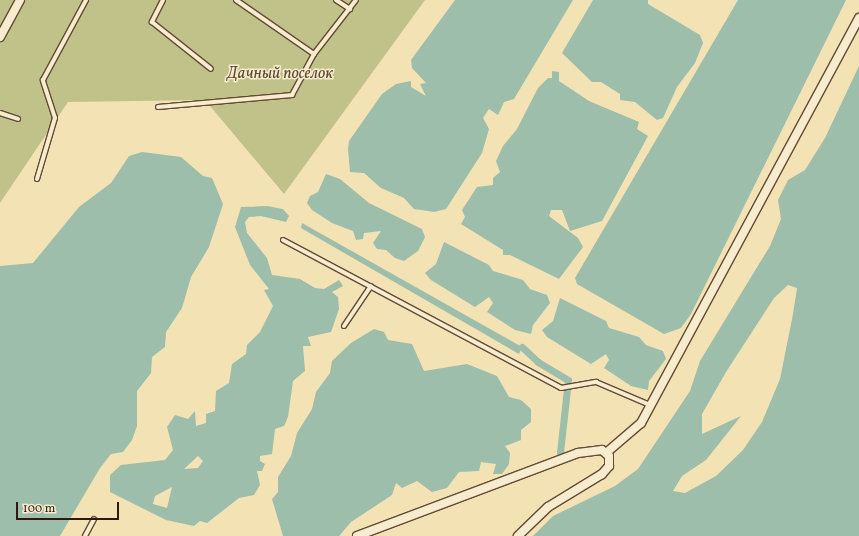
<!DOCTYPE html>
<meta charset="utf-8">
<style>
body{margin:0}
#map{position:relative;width:859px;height:536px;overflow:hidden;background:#f3e2b4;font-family:Vollkorn,serif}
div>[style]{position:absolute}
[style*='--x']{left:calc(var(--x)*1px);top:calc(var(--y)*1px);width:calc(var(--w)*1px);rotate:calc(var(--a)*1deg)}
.green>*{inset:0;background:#c0c28a}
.water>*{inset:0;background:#9cbeaa}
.canal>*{height:7px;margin:-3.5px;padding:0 3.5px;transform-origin:3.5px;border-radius:3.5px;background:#9cbeaa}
.roads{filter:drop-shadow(1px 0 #624a36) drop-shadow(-1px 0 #624a36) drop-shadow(0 1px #624a36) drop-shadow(0 -1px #624a36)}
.service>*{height:4px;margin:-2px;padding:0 2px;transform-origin:2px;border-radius:2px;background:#f7ecce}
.minor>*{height:8px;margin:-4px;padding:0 4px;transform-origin:4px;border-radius:4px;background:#f7ecce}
span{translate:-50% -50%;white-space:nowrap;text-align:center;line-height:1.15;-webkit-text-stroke:3px #f7ecce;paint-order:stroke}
.park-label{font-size:16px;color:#5d4a32;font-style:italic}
.scale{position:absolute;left:16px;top:502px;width:103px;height:18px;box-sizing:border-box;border:2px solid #32170c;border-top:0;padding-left:5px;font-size:12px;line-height:14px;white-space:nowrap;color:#32170c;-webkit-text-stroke:3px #f7ecce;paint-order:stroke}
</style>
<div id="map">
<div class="green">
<i style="clip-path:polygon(0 0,425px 0,284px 194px,205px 100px,68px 102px,0 203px)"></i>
</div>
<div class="water">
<i style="clip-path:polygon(455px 0,573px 0,514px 99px,504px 102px,498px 115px,489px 109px,483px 118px,489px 129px,482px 153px,446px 209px,434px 212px,414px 209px,404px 198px,381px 188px,364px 173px,350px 172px,348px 149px,349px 141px,382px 94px,396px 84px,411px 81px,411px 87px,426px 96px,420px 84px,426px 83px,412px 68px,411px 60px)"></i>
<i style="clip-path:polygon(593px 0,648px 0,648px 4px,700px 35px,703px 43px,695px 63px,677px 87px,663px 118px,657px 120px,635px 102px,620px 100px,620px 94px,601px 82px,592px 82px,562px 53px)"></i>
<i style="clip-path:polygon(738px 0,846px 0,691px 314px,681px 328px,664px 334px,577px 284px,575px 278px)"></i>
<i style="clip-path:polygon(evenodd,859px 66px,859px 536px,533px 536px,553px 516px,615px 486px,638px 469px,690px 391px,700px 361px,770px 246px,781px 219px,778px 200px,788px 180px,805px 170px,825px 138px,859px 66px,788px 285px,797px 288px,793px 314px,780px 379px,762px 422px,743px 450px,716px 476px,685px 493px,673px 491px,682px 476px,706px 460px,741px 416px,702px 434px,702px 414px,726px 372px,774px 298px,788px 285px)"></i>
<i style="clip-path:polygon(552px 71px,559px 72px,559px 81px,589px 101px,639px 122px,637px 129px,648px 136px,602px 221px,570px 231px,562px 210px,551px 210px,549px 216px,578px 238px,583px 247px,559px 279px,510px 255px,503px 255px,503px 250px,461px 224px,465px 217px,462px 210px,477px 187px,493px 185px,493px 178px,500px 172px,496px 161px,503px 146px,517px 129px,538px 88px,548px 78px,552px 78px)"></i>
<i style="clip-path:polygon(142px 152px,181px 157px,203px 176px,212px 178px,223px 204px,209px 247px,191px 277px,182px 308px,166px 332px,165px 347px,152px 357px,151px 373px,137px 391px,137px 426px,132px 440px,123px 452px,111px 454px,100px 468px,60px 536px,0 536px,0 266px,33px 263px,79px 207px,111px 183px,129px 156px)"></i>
<i style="clip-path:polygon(326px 174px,340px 179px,369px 203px,422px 229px,425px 237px,418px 251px,404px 261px,395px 258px,386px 250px,377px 249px,373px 243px,381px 231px,364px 233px,363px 239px,356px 240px,353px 231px,332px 223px,312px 210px,307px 203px,310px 196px,318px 192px)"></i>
<i style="clip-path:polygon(evenodd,267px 206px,283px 209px,289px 216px,286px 222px,261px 216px,249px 217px,245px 222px,247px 233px,267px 258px,272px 275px,300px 279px,315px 288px,324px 289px,339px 280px,343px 286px,332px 292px,338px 297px,339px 309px,331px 332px,308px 337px,311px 346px,303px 346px,305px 371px,293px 381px,288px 417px,284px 426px,275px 429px,272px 454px,260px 456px,260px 461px,265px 464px,262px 471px,257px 471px,260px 485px,254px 495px,239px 498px,207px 523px,200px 521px,194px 526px,166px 520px,110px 492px,110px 475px,121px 465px,165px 460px,173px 450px,167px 427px,175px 415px,188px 419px,195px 411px,196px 426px,206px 423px,206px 414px,215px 411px,216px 391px,229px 383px,232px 364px,246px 354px,247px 345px,260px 332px,273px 306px,264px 290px,269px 289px,250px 265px,235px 227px,241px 207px,267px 206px,198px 456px,203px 461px,198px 468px,184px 469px,198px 456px,267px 206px,172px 487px,167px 508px,153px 504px,155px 496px,172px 487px)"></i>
<i style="clip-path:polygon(302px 223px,522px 347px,519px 354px,301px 228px)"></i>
<i style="clip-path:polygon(444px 242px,489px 265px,493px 271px,523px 280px,530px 289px,547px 295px,550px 303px,533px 325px,531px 334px,515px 330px,487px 312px,493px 303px,489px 297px,475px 307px,431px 280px,425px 273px,436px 264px)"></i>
<i style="clip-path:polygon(560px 298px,606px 321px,609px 328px,639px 337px,646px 345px,663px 351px,666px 359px,649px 381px,648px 390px,631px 386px,604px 368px,609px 360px,606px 354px,591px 364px,547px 337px,542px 330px,553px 321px)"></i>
<i style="clip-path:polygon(374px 329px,384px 332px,388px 340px,412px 344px,424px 371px,467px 364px,497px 376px,509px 397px,521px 400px,531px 409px,531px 422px,521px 430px,521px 440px,505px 446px,510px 453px,509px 464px,502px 474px,493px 474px,496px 464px,481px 462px,479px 471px,459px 472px,447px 488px,432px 492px,417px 481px,402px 488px,396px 483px,392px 495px,351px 522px,339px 536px,283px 536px,272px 499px,278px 492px,278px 477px,291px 456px,297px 433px,312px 409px,316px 392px,330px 373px,332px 361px,351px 343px)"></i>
</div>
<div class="canal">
<i style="--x:522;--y:347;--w:22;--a:43"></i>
<i style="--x:538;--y:362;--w:35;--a:31"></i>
<i style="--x:568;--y:380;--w:73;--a:96.3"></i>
</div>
<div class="roads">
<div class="service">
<i style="--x:163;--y:0;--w:25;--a:117"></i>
<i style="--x:152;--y:22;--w:75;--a:38.5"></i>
<i style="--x:236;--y:0;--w:95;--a:34.7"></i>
<i style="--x:336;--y:0;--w:17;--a:33"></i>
<i style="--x:158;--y:107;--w:135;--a:-5.1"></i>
<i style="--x:292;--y:95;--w:47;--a:-61.8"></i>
<i style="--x:314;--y:54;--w:68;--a:-52.1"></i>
<i style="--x:0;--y:113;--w:19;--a:18"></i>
<i style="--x:37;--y:179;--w:64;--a:-73.6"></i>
<i style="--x:55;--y:118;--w:40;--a:-108"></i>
<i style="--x:43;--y:80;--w:91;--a:-61.7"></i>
<i style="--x:283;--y:240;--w:315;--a:28"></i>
<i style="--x:561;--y:388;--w:36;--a:-10"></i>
<i style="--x:596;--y:382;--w:59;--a:23.1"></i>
<i style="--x:344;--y:326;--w:48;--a:-56"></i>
<i style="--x:85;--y:536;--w:19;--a:-62"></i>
</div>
<div class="minor">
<i style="--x:0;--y:37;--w:42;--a:-61.6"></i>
<i style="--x:606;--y:453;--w:46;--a:-40.6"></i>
<i style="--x:641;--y:423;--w:460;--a:-61.7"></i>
<i style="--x:357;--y:536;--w:236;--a:-20.6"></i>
<i style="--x:578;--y:453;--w:24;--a:-7"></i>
<i style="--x:602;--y:450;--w:9;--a:41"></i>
<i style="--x:609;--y:456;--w:10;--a:90"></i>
<i style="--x:609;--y:466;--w:11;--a:131"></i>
<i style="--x:602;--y:474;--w:63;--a:148.6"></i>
<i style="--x:548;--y:507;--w:42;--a:136"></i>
</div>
</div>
<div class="park-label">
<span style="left:280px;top:74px">Дачный поселок</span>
</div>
<div class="scale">100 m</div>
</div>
